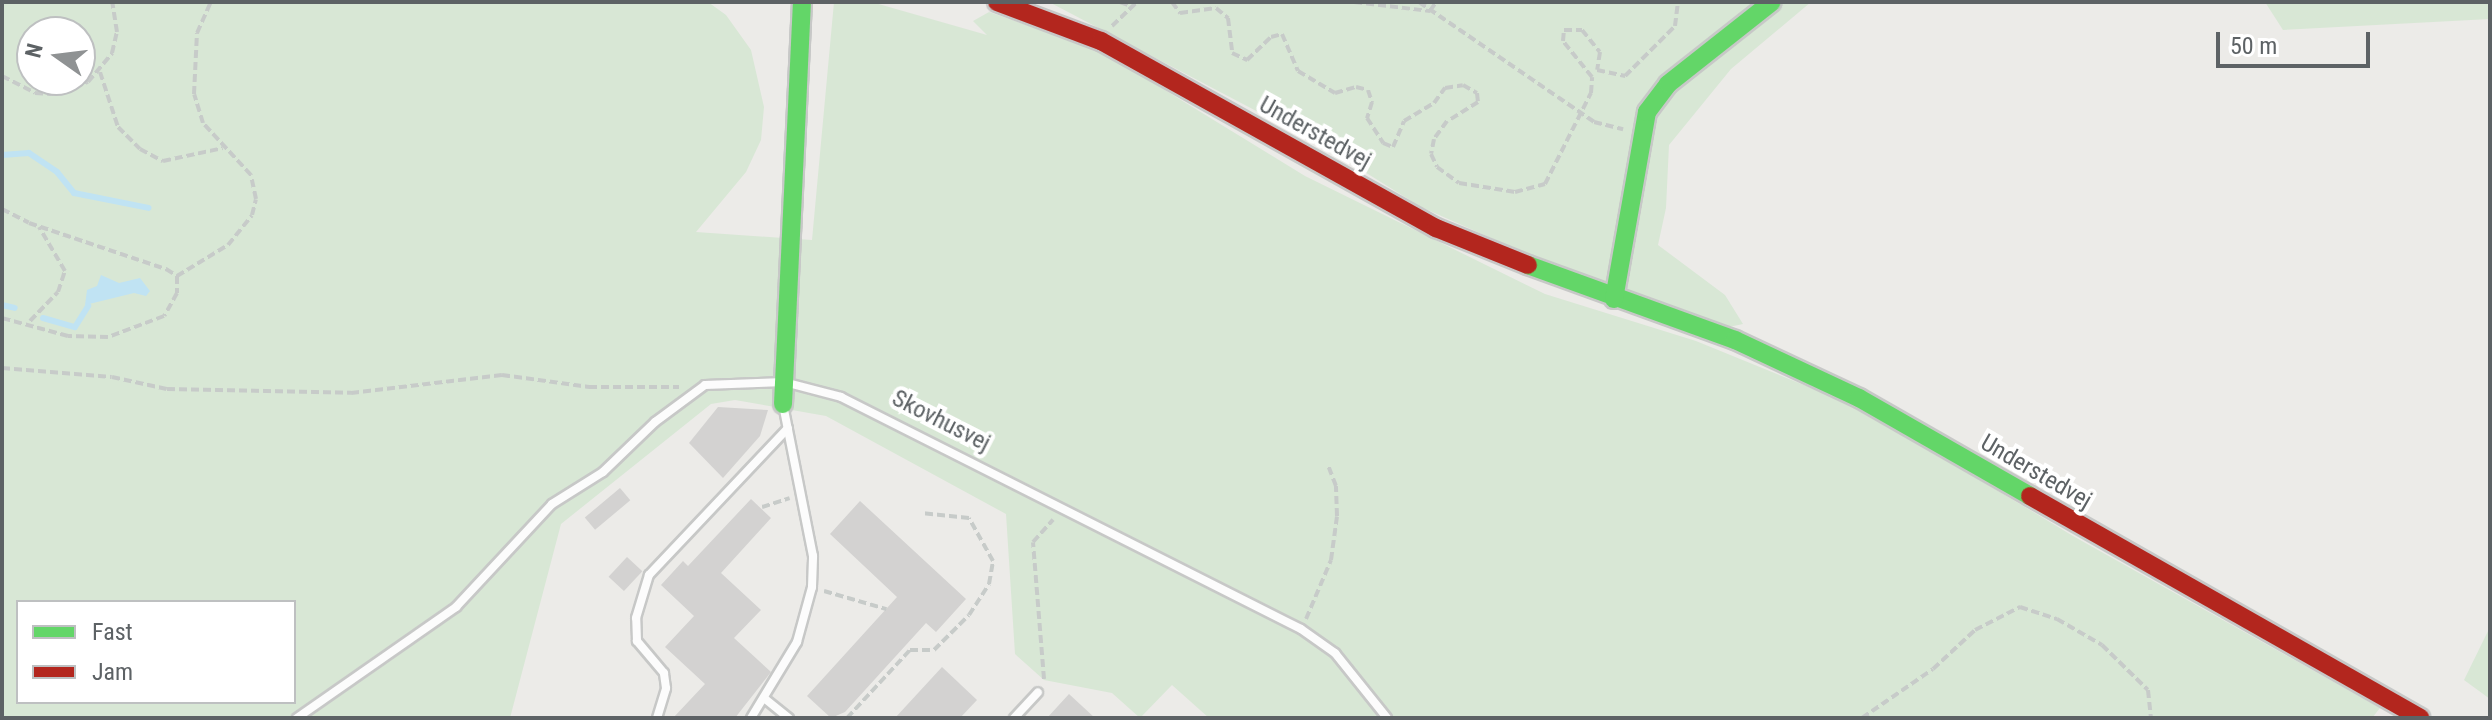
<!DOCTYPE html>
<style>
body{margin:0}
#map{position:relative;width:2492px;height:720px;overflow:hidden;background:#ecebe8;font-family:"Roboto Condensed",sans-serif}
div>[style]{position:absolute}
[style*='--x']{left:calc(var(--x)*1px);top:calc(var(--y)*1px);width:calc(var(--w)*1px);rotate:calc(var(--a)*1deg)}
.green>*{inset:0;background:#d8e7d5}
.water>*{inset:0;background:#c0e3f3}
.stream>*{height:6px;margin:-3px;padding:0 3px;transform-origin:3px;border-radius:3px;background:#c0e3f3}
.building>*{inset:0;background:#d3d2d1;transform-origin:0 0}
.path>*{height:4px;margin-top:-2px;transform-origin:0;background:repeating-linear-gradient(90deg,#c7cbc9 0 8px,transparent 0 12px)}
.roads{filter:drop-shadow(2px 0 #c7c8c7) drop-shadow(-2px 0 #c7c8c7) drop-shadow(0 2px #c7c8c7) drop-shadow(0 -2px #c7c8c7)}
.lane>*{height:8px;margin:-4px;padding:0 4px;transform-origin:4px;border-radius:4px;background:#fcfcfc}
.fast>*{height:18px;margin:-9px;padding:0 9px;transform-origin:9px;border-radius:9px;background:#63d668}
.jam>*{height:18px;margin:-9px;padding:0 9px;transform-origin:9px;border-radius:9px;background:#b3261e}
span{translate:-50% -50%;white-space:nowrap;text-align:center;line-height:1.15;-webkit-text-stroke:8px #fff;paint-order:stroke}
.street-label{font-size:24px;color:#5d6265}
.frame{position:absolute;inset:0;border:4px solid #5d6265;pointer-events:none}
.legend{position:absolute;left:16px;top:600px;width:280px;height:104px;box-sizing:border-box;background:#fff;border:2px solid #bec0c1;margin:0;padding:10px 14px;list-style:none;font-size:24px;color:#5d6265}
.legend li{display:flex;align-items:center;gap:16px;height:40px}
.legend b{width:40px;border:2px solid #bec0c1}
.north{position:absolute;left:16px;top:16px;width:80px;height:80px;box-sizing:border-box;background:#fff;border:2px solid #bec0c1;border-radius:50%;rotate:284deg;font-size:22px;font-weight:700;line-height:32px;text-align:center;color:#5d6265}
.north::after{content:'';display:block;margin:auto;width:28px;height:36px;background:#8f9293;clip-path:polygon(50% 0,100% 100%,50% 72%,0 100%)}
.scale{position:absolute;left:2216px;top:32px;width:154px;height:36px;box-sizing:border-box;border:4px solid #5d6265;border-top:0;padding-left:10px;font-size:24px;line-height:28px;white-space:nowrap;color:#5d6265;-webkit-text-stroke:6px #fff;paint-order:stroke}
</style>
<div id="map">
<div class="green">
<i style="clip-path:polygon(evenodd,2px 2px,708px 2px,726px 15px,751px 50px,764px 107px,761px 140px,746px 172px,696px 232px,812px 240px,834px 2px,875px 3px,987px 35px,973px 21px,989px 12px,1101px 51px,1305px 176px,1545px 294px,1696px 341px,1860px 408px,2073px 536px,2380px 708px,2372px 718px,1209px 718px,1172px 685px,1140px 718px,1112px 693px,1044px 680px,1015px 654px,1006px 514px,826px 416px,735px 400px,711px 404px,561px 524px,510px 718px,2px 718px,2px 2px,32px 32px,80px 32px,80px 80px,32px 80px,32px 32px,2px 2px,18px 602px,294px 602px,294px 702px,18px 702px,18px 602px)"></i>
<i style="clip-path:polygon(1049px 2px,1811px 2px,1731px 69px,1669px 145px,1666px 208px,1658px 245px,1725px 295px,1743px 324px,1724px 328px,1554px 266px,1421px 207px,1323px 146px)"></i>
<i style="clip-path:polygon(2265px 2px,2490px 2px,2490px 19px,2283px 30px)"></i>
<i style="clip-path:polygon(2490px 627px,2490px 699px,2464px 680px)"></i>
</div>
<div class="water">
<i style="clip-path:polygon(101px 275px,119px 283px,140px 278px,150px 291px,146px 296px,134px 293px,85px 305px,87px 290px,97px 286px)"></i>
</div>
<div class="stream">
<i style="--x:2;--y:155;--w:27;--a:-4"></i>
<i style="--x:29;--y:153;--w:34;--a:34"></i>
<i style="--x:57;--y:172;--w:27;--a:51"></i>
<i style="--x:74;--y:193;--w:76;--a:11.3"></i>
<i style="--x:2;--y:305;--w:13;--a:13"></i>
<i style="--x:43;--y:318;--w:33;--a:16"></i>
<i style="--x:75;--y:327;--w:25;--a:-58"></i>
</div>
<div class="building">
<i style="clip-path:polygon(718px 407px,768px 410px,760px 436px,723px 478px,689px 443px)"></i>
<i style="left:620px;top:488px;width:16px;height:46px;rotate:50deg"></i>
<i style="clip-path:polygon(751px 499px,771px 518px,721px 573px,761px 610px,734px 638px,771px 672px,735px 718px,673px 718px,705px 684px,665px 647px,694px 616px,661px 585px,683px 561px,688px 566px)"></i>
<i style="clip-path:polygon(860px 501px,966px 599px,936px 632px,926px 623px,845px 712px,831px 718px,807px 696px,897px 597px,830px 534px)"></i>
<i style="left:627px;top:557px;width:21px;height:27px;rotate:43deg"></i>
<i style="clip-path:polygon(942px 667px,977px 700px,960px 718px,895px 718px)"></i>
<i style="clip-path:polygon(1069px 694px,1095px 718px,1047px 718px)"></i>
</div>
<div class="path">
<i style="--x:1120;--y:2;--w:12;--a:20"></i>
<i style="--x:1172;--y:2;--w:14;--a:54"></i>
<i style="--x:1180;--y:13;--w:36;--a:-8"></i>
<i style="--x:1216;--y:8;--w:16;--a:40"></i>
<i style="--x:1228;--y:18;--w:35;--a:83"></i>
<i style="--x:1232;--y:53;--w:17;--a:25"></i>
<i style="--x:1247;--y:60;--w:33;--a:-44"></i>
<i style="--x:1271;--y:37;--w:11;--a:-15"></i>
<i style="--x:1282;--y:34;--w:40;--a:66.6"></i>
<i style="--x:1298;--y:71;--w:43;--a:30.7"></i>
<i style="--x:1335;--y:93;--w:22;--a:-16"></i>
<i style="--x:1356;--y:87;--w:12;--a:14"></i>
<i style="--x:1368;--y:90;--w:13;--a:72"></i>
<i style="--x:1372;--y:102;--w:17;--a:107"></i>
<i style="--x:1367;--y:118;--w:30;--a:57"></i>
<i style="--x:1383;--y:143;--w:11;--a:22"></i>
<i style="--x:1393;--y:147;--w:28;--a:-67"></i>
<i style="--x:1404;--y:121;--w:35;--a:-31"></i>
<i style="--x:1434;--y:103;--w:19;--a:-54"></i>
<i style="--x:1445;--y:88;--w:18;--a:-9"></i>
<i style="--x:1463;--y:85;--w:16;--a:30"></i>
<i style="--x:1477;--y:93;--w:9;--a:84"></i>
<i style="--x:1478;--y:102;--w:36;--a:148"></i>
<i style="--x:1447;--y:121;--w:22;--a:126"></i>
<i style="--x:1434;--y:139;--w:15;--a:101"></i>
<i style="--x:1431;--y:154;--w:14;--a:65"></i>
<i style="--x:1437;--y:167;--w:27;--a:36"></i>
<i style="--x:1459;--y:183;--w:57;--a:9.1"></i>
<i style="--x:1515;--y:192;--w:31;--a:-15"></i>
<i style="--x:1545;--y:184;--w:102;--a:-63.2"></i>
<i style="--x:1591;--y:93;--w:16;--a:-86"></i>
<i style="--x:1592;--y:77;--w:46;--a:-128.9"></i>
<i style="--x:1563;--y:41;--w:11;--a:-85"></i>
<i style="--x:1564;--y:30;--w:18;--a:0"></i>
<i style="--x:1582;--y:30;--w:28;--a:51"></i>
<i style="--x:1600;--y:52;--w:18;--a:99"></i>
<i style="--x:1597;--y:70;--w:29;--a:12"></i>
<i style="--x:1625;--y:76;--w:71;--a:-45"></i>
<i style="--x:1675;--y:26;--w:24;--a:-83"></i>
<i style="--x:1354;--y:2;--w:77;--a:6.8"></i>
<i style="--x:1430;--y:11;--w:11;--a:-56"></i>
<i style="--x:1419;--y:2;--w:212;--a:34.4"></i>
<i style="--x:1594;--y:122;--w:30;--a:14"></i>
<i style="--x:1112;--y:26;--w:35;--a:-44"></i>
<i style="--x:100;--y:72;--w:58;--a:71.9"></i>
<i style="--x:118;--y:127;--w:31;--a:45"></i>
<i style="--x:140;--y:149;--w:26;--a:28"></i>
<i style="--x:163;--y:161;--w:61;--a:-12.2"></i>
<i style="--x:2;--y:76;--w:37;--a:27"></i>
<i style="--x:35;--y:93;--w:16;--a:4"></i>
<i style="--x:51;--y:94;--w:39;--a:-18"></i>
<i style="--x:88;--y:82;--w:38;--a:-50"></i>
<i style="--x:112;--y:53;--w:22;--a:-77"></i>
<i style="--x:117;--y:32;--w:30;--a:-99"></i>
<i style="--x:2;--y:209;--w:30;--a:27"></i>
<i style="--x:29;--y:223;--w:145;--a:18.6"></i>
<i style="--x:166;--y:269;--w:13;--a:32"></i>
<i style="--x:177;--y:276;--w:17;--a:90"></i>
<i style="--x:177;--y:293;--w:26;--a:119"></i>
<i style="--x:164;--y:316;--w:60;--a:159.4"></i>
<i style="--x:108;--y:337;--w:40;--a:-178.6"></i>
<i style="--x:68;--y:336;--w:68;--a:-164.7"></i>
<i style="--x:177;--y:276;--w:60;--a:-31.3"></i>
<i style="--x:228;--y:245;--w:38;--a:-51"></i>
<i style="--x:252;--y:215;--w:16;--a:-76"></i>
<i style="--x:256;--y:199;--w:25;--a:-102"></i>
<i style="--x:251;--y:175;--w:71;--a:-132.7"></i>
<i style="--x:203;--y:123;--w:30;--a:-107"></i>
<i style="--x:194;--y:94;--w:61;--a:-87.2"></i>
<i style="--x:197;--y:33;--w:34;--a:-66"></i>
<i style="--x:30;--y:321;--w:40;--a:-46"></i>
<i style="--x:58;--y:292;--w:22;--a:-72"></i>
<i style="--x:65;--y:271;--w:51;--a:-120.6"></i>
<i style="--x:2;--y:368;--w:110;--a:4.7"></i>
<i style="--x:112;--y:377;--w:56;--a:12.3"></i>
<i style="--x:167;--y:389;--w:184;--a:1.2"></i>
<i style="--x:351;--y:393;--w:152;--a:-6.8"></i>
<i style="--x:502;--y:375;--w:88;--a:7.9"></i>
<i style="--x:589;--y:387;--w:90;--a:0"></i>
<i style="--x:762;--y:507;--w:29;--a:-18"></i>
<i style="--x:824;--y:591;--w:65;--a:16.2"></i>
<i style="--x:1306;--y:619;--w:64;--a:-67"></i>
<i style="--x:1331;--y:560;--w:44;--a:-82.2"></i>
<i style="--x:1337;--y:516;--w:30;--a:-92"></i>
<i style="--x:1336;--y:486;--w:22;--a:-111"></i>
<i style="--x:1044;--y:679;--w:137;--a:-94.6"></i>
<i style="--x:1033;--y:542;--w:30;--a:-48"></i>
<i style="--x:847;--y:718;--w:93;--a:-47.2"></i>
<i style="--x:910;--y:650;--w:24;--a:0"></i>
<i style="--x:934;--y:650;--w:49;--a:-45"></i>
<i style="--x:969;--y:615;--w:37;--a:-57"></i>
<i style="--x:989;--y:584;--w:23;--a:-80"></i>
<i style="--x:993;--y:561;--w:49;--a:-119.2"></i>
<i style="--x:969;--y:518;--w:48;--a:-174.1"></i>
<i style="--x:1862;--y:718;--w:86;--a:-34.6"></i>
<i style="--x:1933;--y:669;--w:57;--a:-42.9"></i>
<i style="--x:1975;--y:630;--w:51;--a:-27.1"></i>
<i style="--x:2020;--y:607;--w:39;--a:18"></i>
<i style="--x:2057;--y:619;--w:52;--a:30"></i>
<i style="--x:2102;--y:645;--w:64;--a:44.4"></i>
<i style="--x:2148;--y:690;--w:28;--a:84"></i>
</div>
<div class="roads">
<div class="lane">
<i style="--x:764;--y:698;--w:32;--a:39"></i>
<i style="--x:297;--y:718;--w:194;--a:-34.9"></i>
<i style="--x:456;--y:607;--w:141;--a:-47"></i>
<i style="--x:552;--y:504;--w:60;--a:-32.1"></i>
<i style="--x:603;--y:472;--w:72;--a:-43.9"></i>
<i style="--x:655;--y:422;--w:62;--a:-36.5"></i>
<i style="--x:705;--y:385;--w:79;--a:-2.2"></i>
<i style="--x:784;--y:382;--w:59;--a:14.7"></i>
<i style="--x:841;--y:397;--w:515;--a:26.76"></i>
<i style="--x:1301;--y:629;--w:42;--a:35.2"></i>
<i style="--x:1335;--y:653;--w:83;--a:51.3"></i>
<i style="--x:657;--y:718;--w:31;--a:-73"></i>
<i style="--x:666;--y:688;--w:15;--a:-98"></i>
<i style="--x:664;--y:673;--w:42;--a:-130.2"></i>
<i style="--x:637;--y:641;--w:23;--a:-92"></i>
<i style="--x:636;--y:618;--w:45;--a:-73.2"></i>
<i style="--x:649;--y:575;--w:202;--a:-46.6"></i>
<i style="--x:751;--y:718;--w:89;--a:-58.8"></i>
<i style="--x:797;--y:642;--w:57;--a:-74.7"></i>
<i style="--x:812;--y:587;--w:31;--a:-88"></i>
<i style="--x:813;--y:556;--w:154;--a:-101.2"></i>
<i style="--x:1014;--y:718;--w:35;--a:-47"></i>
</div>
<div class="fast">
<i style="--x:1528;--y:265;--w:220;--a:19.9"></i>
<i style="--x:1735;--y:340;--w:137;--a:25.1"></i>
<i style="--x:1859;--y:398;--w:197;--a:29.8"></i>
<i style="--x:1614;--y:299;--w:190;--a:-80"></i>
<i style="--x:1647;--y:112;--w:35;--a:-53"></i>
<i style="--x:1668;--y:84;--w:132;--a:-38.3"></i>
<i style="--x:783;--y:404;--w:402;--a:-87.3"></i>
</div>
<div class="jam">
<i style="--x:997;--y:2;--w:111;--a:20.6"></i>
<i style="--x:1101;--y:41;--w:384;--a:29.2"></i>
<i style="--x:1436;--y:228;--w:99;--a:21.9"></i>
<i style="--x:2030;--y:496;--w:449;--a:29.6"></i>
</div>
</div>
<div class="street-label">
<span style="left:1315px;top:133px;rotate:29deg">Understedvej</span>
<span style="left:941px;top:421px;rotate:27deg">Skovhusvej</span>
<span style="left:2036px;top:472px;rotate:30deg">Understedvej</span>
</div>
<div class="frame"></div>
<ul class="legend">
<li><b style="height:10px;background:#63d668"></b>Fast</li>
<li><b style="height:10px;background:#b3261e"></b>Jam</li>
</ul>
<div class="north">N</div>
<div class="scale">50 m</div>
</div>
